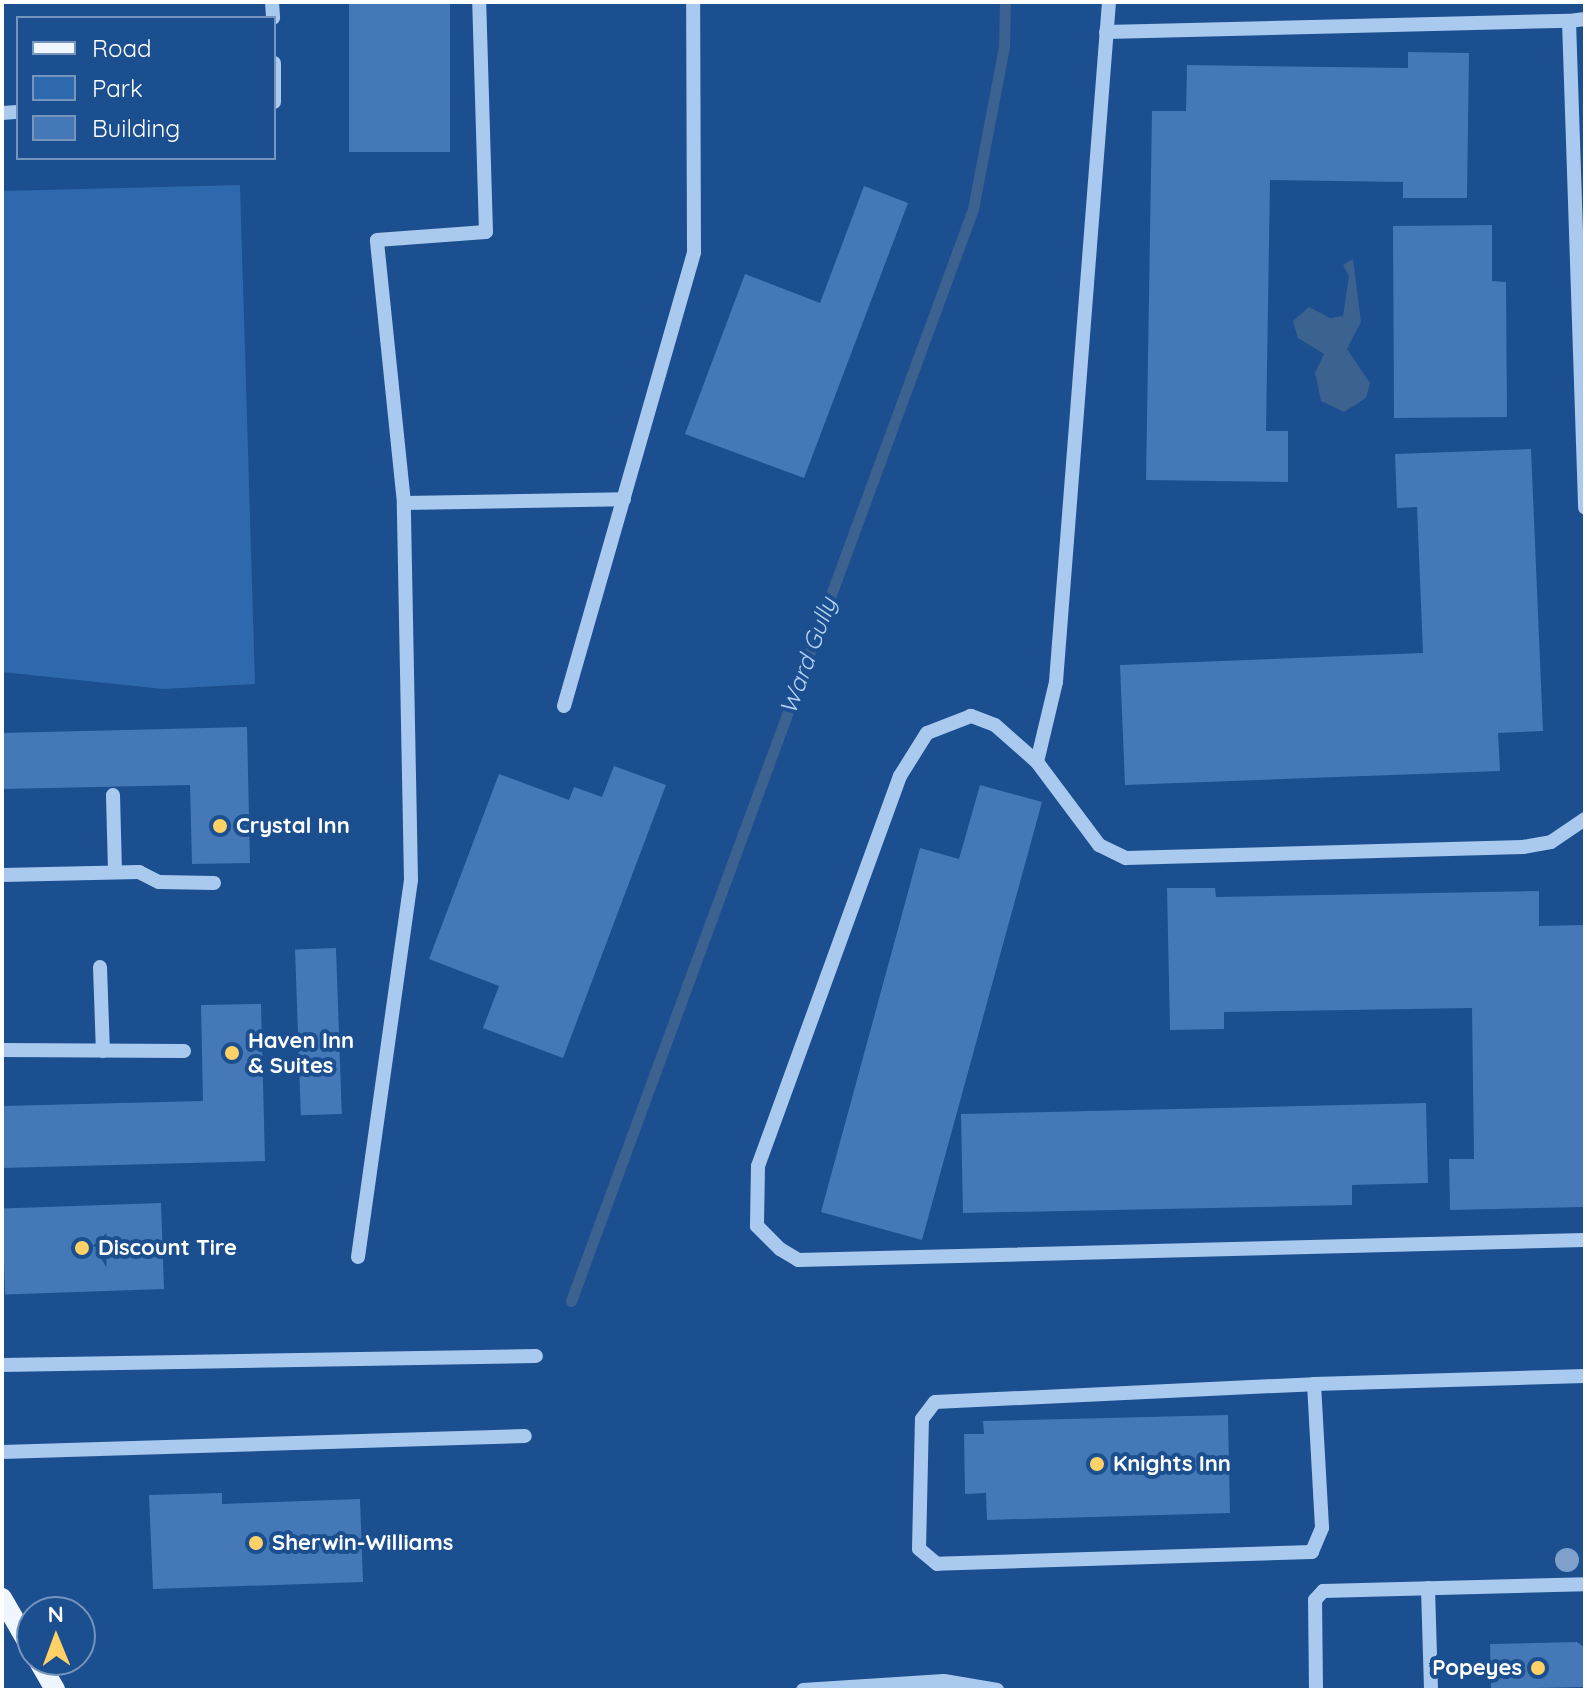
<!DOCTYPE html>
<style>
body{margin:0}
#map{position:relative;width:1587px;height:1692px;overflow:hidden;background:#1b4f8f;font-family:Quicksand,sans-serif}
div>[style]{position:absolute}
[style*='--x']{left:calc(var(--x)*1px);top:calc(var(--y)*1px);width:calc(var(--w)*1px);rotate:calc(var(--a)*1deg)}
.green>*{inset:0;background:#2e69ad}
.water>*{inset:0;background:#3c6290}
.stream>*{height:11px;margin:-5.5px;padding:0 5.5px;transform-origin:5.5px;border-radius:5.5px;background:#3c6290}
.building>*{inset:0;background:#4478b7;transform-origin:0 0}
.minor>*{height:14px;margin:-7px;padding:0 7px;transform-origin:7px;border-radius:7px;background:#a9c9ee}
.major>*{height:20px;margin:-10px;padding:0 10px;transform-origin:10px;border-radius:10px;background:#f0f6ff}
.trees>*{width:24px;height:24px;margin:-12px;border-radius:50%;background:#7ea0ca}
.dots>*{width:22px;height:22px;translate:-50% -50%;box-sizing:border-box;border:4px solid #1b4f8f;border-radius:50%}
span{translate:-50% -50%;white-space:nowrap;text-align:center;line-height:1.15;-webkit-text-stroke:8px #1b4f8f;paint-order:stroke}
.poi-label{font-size:22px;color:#fff;font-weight:700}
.left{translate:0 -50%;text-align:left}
.right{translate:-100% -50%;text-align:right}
.water-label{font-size:24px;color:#b5d3f5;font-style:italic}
.frame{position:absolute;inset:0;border:4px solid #fff;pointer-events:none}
.legend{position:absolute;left:16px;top:16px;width:260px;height:144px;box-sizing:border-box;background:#1b4f8f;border:2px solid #7695bc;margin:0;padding:10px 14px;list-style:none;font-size:24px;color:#fff}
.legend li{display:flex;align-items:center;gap:16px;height:40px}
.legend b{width:40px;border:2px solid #7695bc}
.north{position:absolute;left:16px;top:1596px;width:80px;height:80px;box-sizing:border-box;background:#1b4f8f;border:2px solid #7695bc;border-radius:50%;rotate:359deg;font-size:22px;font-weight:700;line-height:32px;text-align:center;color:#fff}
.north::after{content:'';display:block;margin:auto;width:28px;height:36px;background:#ffd166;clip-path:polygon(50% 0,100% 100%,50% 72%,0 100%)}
</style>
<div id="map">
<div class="green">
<i style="clip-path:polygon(240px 185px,255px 684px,163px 689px,2px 672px,2px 191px)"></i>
</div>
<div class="water">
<i style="clip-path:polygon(1353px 259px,1361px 322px,1347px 349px,1370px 383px,1366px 398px,1344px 412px,1321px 401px,1315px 373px,1324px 354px,1298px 338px,1293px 321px,1309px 307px,1330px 318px,1343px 316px,1349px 276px,1343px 265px)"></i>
</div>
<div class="stream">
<i style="--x:571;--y:1301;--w:1164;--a:-69.79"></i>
<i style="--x:973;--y:209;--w:165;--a:-79.2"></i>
<i style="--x:1004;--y:47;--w:45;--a:-88.7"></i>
</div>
<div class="building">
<i style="left:349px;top:2px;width:101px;height:150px"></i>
<i style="clip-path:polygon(1408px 52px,1469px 53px,1467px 198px,1403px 198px,1403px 182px,1270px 180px,1266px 431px,1288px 431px,1288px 482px,1146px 480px,1152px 111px,1186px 111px,1187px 65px,1408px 68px)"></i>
<i style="clip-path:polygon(864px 186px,908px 203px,804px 478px,685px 434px,745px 274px,820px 303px)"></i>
<i style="clip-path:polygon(1492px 225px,1492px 281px,1506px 282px,1507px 417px,1394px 418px,1393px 226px)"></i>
<i style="clip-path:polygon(1531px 449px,1543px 731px,1498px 733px,1500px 771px,1125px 785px,1120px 665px,1423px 653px,1417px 507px,1397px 508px,1395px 454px)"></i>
<i style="clip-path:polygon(247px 727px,250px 863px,192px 864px,190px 785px,2px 789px,2px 733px)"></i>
<i style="clip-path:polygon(614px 766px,666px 785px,563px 1058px,483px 1028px,499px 986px,429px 959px,499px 774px,569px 800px,574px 787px,602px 797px)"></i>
<i style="clip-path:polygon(980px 785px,1042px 802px,922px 1240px,821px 1212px,920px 848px,959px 859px)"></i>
<i style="clip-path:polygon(1167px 888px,1215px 888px,1216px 897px,1539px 891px,1539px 926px,1583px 925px,1585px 1207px,1450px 1210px,1449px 1159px,1474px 1159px,1472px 1008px,1224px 1012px,1224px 1029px,1170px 1030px)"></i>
<i style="left:336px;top:948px;width:166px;height:41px;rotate:88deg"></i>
<i style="clip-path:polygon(261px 1004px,265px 1161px,2px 1168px,2px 1106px,203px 1101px,201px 1005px)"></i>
<i style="clip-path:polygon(1426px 1103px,1428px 1183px,1352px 1185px,1352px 1205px,963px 1213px,961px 1114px)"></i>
<i style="left:161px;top:1203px;width:86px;height:159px;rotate:88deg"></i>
<i style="clip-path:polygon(1228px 1415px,1230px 1513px,987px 1520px,986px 1493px,965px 1494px,964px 1434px,984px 1434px,983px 1421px)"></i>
<i style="clip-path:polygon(222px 1493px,222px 1504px,360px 1499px,363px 1582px,153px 1589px,149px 1495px)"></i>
<i style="clip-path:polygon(1577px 1642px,1585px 1648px,1585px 1687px,1491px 1689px,1490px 1644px)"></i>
</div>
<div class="minor">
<i style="--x:272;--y:2;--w:16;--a:86"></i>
<i style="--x:1109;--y:2;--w:682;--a:94.46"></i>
<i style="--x:1056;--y:682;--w:82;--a:103.4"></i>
<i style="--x:1037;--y:762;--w:104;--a:53.2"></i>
<i style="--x:1099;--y:845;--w:30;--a:26"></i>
<i style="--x:1126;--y:858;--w:397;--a:-1.6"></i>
<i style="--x:1523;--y:847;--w:28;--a:-10"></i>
<i style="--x:1551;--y:842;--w:41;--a:-34.1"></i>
<i style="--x:1585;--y:19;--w:16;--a:173"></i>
<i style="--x:1569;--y:21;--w:487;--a:88.1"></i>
<i style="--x:1106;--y:32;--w:463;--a:-1.4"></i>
<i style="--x:274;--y:63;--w:39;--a:90"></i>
<i style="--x:2;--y:113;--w:16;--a:-4"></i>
<i style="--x:404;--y:503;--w:220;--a:-1"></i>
<i style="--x:564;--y:706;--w:472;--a:-74"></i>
<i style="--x:694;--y:252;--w:250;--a:-90.2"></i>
<i style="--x:1037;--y:762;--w:56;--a:-138.6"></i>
<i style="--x:995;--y:725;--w:26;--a:-159"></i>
<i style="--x:971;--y:716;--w:47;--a:158.9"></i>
<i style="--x:927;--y:733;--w:51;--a:122.1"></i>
<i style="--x:900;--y:776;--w:415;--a:110"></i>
<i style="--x:758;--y:1166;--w:60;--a:91"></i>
<i style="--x:757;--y:1226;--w:33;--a:45"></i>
<i style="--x:780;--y:1249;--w:21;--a:31"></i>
<i style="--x:798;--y:1260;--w:787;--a:-1.46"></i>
<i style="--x:113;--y:795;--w:77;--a:88.5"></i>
<i style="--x:2;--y:875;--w:137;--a:-1.3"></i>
<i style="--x:139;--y:872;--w:22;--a:27"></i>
<i style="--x:159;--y:882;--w:55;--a:1"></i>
<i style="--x:100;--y:967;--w:84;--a:88"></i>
<i style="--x:2;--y:1050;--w:182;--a:0.3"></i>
<i style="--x:358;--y:1257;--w:381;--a:-82"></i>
<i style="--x:411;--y:880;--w:377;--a:-91.1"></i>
<i style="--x:404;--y:503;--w:264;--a:-95.9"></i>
<i style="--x:377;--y:240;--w:109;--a:-4.2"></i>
<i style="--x:486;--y:232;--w:230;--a:-91.7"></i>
<i style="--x:2;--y:1365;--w:534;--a:-0.97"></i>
<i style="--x:1314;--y:1384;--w:144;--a:86.8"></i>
<i style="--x:1322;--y:1528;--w:26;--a:113"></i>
<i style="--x:1312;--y:1552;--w:375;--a:178.2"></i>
<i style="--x:937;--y:1564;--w:23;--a:-140"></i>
<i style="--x:919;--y:1549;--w:130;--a:-88.7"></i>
<i style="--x:922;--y:1419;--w:21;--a:-53"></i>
<i style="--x:935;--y:1402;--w:379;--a:-2.7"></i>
<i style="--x:1314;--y:1384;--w:271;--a:-1.7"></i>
<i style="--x:2;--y:1452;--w:523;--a:-1.75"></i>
<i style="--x:1428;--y:1588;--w:102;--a:88.3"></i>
<i style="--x:803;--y:1690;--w:141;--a:-3.7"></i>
<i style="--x:944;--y:1681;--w:54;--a:9.6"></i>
<i style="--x:1316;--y:1690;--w:90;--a:-90.6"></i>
<i style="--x:1315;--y:1600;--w:12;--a:-48"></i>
<i style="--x:1323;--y:1591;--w:262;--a:-1.5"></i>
</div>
<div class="major">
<i style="--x:2;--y:1598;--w:60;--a:60"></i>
<i style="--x:38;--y:1660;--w:34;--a:60"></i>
</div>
<div class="trees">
<i style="left:1567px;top:1560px"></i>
</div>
<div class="dots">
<i style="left:220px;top:826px;background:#ffd166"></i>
<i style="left:232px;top:1053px;background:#ffd166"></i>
<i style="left:82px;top:1248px;background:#ffd166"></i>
<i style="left:1097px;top:1464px;background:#ffd166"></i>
<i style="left:256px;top:1543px;background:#ffd166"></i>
<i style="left:1538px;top:1668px;background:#ffd166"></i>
</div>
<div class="poi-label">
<span class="left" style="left:236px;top:826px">Crystal Inn</span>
<span class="left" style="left:248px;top:1053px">Haven Inn<br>&amp; Suites</span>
<span class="left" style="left:98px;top:1248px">Discount Tire</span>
<span class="left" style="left:1113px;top:1464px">Knights Inn</span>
<span class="left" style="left:272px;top:1543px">Sherwin-Williams</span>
<span class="right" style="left:1522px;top:1668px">Popeyes</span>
</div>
<div class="water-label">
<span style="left:808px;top:656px;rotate:-70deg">Ward Gully</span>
</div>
<div class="frame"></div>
<ul class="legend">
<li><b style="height:10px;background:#f0f6ff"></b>Road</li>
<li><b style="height:22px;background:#2e69ad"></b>Park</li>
<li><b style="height:22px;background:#4478b7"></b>Building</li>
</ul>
<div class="north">N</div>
</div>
